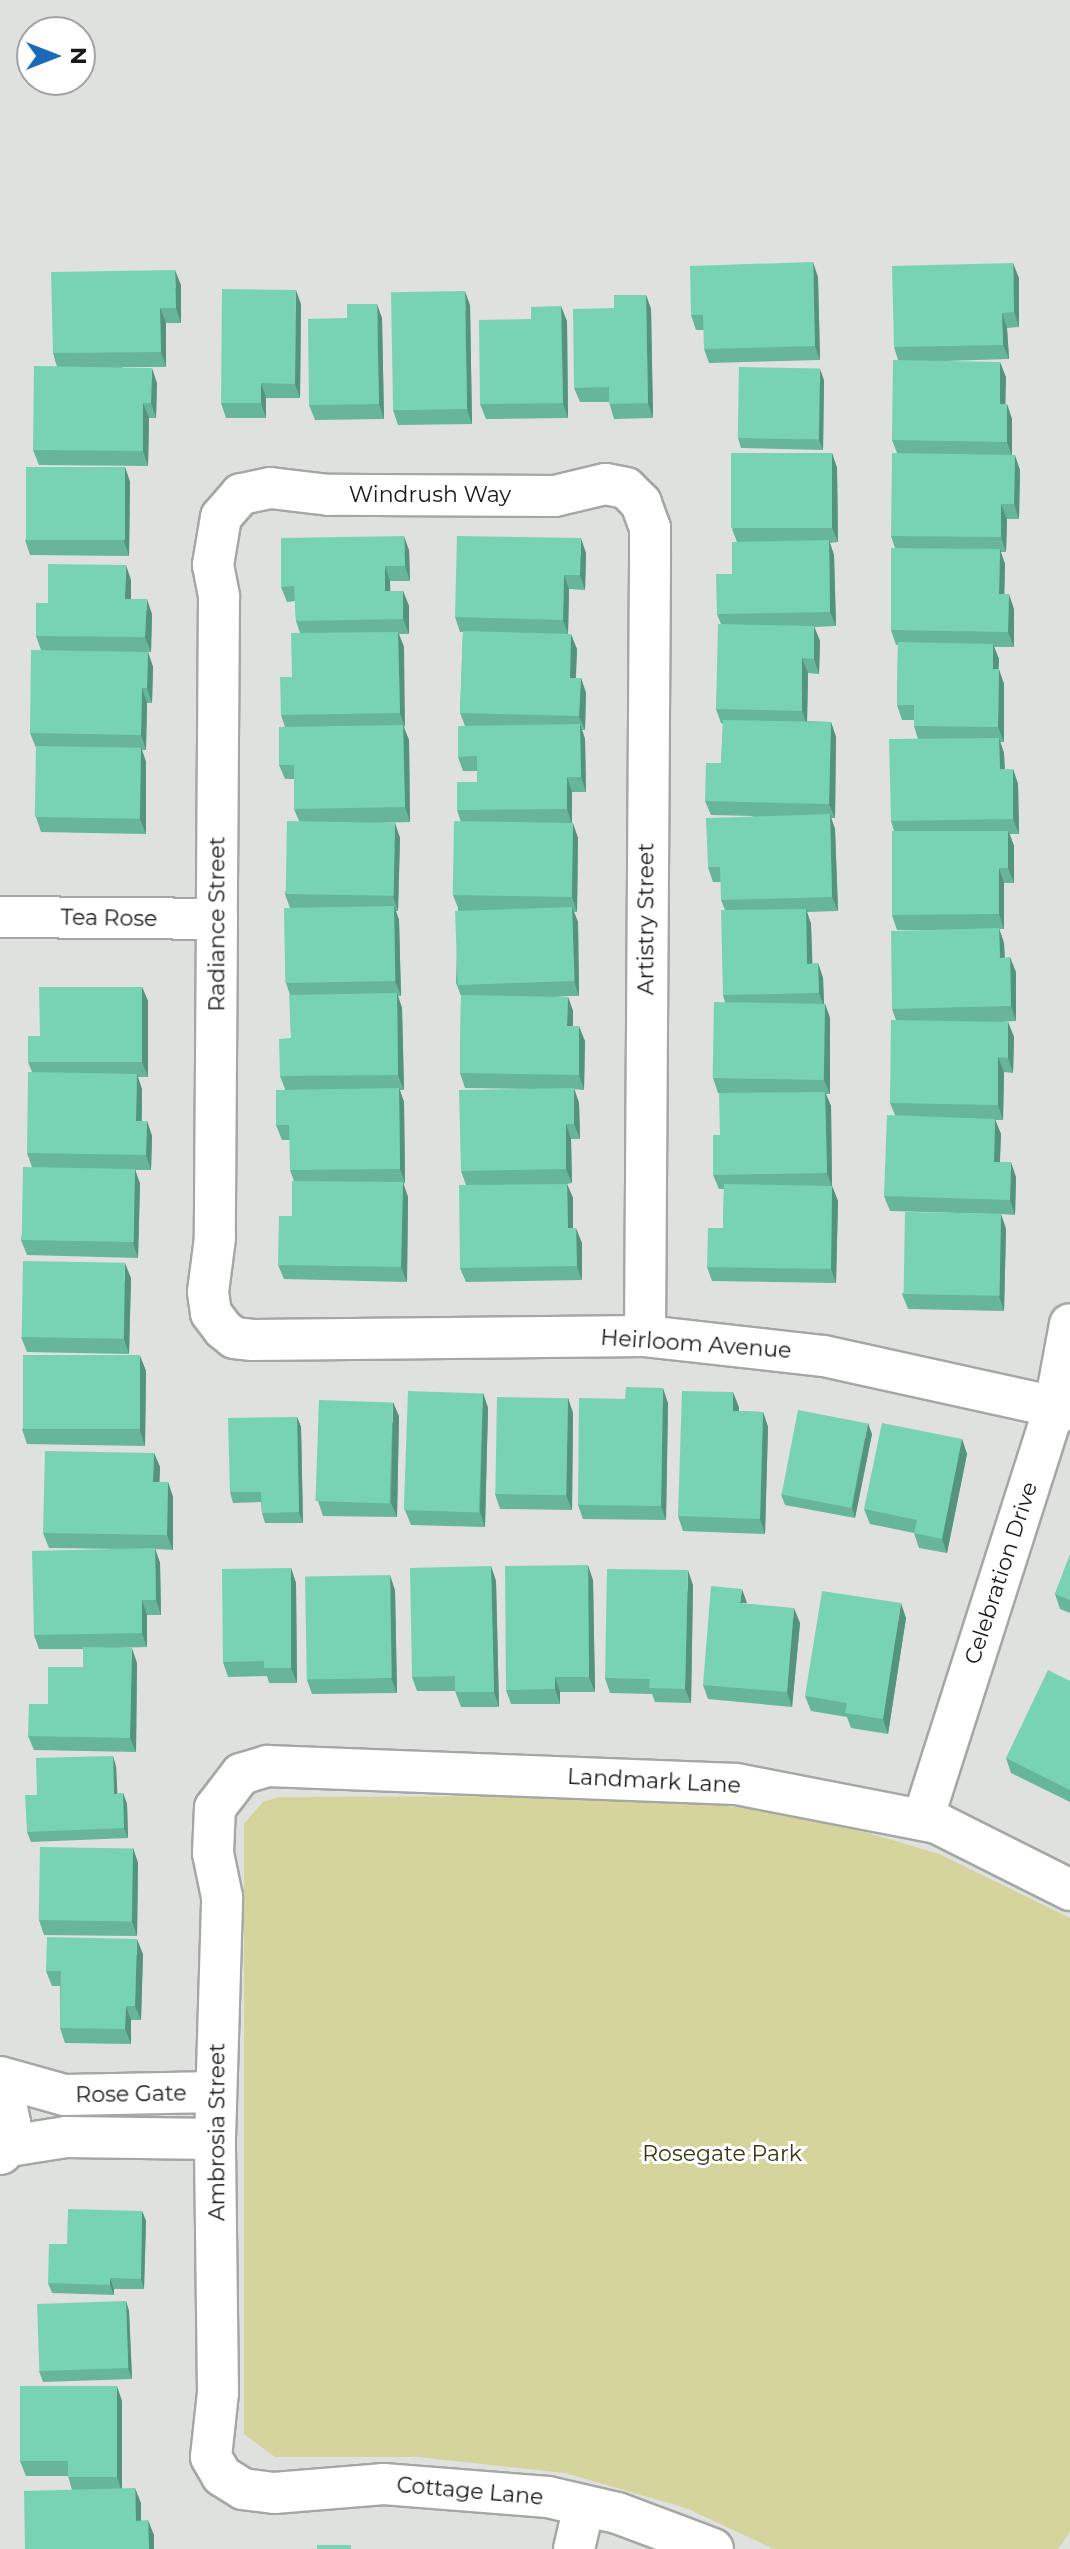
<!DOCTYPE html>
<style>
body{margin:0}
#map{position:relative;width:1070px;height:2549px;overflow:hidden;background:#dee1de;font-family:Montserrat,sans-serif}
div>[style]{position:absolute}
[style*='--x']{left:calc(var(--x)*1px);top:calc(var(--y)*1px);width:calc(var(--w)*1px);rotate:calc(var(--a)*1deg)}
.green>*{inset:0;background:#d4d49c}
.roads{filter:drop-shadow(2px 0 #a4a7a4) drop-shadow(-2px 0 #a4a7a4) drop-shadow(0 2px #a4a7a4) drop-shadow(0 -2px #a4a7a4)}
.minor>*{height:40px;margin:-20px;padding:0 20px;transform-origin:20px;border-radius:20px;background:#fff}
.tertiary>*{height:44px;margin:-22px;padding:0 22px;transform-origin:22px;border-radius:22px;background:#fff}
.wall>*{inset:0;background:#67b59b}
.shaded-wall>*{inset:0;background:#54947e}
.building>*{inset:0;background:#78d3b4;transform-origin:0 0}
span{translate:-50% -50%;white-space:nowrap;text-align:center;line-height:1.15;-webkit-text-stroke:6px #fff;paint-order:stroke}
.street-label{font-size:22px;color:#181918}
.park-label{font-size:22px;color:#373715}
.north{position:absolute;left:16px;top:16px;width:80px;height:80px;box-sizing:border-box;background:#fff;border:2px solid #a3a3a3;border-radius:50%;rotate:90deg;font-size:22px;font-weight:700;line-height:32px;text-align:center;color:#181918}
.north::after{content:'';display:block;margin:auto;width:28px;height:36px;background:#1a6ab9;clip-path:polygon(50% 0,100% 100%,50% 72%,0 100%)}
</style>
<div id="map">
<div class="green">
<i style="clip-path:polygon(632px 1796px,774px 1811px,855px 1829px,939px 1854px,1070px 1918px,1070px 2532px,1058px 2549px,774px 2549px,686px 2508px,565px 2473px,418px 2457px,275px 2457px,244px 2434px,244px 1824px,263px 1802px,279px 1797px)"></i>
</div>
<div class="roads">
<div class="minor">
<i style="--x:0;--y:917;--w:217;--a:0.5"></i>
<i style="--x:645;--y:1336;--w:783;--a:-89.63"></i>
<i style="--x:650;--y:553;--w:25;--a:-90"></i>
<i style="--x:650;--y:528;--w:27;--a:-110"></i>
<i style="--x:641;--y:503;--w:21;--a:-135"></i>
<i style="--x:626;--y:488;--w:21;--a:-169"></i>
<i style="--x:605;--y:484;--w:51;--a:166.5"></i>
<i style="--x:555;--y:496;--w:226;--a:-179.7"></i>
<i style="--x:329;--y:495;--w:59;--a:-173.2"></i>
<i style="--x:270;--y:488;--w:30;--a:168"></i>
<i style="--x:241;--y:494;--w:30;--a:131"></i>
<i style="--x:221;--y:517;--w:49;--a:99.5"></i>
<i style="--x:213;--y:565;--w:33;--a:79"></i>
<i style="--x:219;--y:597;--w:322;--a:90.4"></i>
<i style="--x:217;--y:919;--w:319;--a:90.4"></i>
<i style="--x:215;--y:1238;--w:54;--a:97.4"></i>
<i style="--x:208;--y:1292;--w:21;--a:82"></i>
<i style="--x:211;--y:1313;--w:20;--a:53"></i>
<i style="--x:223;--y:1329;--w:14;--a:39"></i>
<i style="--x:234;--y:1338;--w:19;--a:6"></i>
<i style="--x:253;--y:1340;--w:392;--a:-0.6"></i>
<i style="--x:645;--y:1336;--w:180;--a:6.4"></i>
<i style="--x:824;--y:1356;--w:252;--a:12.4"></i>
<i style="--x:923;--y:1819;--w:435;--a:-72.3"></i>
<i style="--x:1055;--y:1405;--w:82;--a:-79.5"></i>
<i style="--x:0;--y:2077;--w:66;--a:15.7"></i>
<i style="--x:64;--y:2095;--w:152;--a:-1.1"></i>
<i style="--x:3;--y:2147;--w:64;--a:-9"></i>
<i style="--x:66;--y:2137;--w:149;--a:0.8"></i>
<i style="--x:574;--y:2549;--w:44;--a:-76.9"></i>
<i style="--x:713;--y:2549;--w:103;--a:-159.4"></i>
<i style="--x:617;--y:2513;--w:71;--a:-166.9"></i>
<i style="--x:548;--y:2497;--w:165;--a:-175.5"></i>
<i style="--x:384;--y:2484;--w:110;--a:175.3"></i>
<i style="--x:274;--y:2493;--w:31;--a:-173"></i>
<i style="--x:243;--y:2489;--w:25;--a:-148"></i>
<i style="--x:222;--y:2476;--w:22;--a:-120"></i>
<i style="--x:211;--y:2457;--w:64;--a:-83.8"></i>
<i style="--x:218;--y:2393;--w:254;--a:-90.7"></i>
<i style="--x:215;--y:2139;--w:242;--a:-88.3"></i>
<i style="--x:222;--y:1897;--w:45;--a:-101.6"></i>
<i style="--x:213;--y:1853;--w:45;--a:-87.5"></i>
<i style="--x:215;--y:1808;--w:43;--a:-52.6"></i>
<i style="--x:241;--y:1774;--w:28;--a:-17"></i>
<i style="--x:268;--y:1766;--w:468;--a:2.2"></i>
<i style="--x:736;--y:1784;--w:205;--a:11"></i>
<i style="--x:937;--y:1823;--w:149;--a:26.7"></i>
</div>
<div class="tertiary">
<i style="--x:0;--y:2083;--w:41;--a:78.7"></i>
<i style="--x:8;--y:2123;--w:30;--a:105"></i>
</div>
</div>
<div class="wall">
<i style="clip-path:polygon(818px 277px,820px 360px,709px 363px,704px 349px,704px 330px,696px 330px,691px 315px)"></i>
<i style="clip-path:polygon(1019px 278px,1019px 327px,1007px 328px,1009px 359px,944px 361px,1006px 377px,1005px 404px,1007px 404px,1012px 419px,1012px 455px,1020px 470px,1019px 519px,1007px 519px,1006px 552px,1000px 552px,1005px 564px,1004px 594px,1014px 609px,1014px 647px,994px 647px,999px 659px,998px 669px,1004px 684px,1004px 742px,1000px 742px,1004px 753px,1005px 769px,1013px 769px,1018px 784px,1019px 834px,1010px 834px,1014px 846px,1014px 883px,1004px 883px,1004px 929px,999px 929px,1004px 943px,1005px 958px,1016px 972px,1016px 1021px,1000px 1022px,1008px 1022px,1014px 1037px,1013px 1073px,1004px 1072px,1003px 1120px,995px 1120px,1001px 1134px,1000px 1162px,1016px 1177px,1015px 1215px,1001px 1214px,1006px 1229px,1004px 1311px,908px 1309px,902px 1294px,995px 1214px,890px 1211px,884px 1196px,895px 1115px,890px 1103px,896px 1020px,892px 1009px,944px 930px,897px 930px,892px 915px,894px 831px,891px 821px,918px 739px,914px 726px,914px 720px,902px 720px,897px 705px,898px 645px,896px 645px,891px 630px,895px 548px,891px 536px,897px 453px,892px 440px,898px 360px,894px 347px)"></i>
<i style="clip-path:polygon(181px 285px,181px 323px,166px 323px,166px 367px,121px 367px,157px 383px,156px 418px,149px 418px,148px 466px,39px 465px,33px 450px,57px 367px,53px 353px)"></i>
<i style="clip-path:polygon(646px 295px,651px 309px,653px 418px,614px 419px,609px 402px,580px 402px,574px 388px,614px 308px)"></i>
<i style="clip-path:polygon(301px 304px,300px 398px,266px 398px,266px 418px,226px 418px,221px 403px)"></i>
<i style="clip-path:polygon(470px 305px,472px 424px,398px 425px,393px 410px)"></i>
<i style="clip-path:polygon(382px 318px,384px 419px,315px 420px,309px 405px)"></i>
<i style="clip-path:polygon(531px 319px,567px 321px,568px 418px,486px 419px,480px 404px)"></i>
<i style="clip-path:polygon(824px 380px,823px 450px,741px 448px,738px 438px)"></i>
<i style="clip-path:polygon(832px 453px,837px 468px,838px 542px,830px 543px,834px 555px,836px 626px,814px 627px,820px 641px,819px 674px,808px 673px,807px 721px,831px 722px,836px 737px,835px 818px,831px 818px,835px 829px,838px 911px,807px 912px,811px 924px,812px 964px,818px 963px,823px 978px,824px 1003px,830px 1018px,830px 1094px,826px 1094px,831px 1106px,832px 1186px,838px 1201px,836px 1283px,712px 1281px,707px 1267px,723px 1228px,724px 1189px,719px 1189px,713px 1175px,720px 1135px,734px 1093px,718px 1093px,713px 1078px,725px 1002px,723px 995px,725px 910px,721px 900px,721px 882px,713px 882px,708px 867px,753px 816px,711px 815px,705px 801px,721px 763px,723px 724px,721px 723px,716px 709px,721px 624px,717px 614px,732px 574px,737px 542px,732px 529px)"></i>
<i style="clip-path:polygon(125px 467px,130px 482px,129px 556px,30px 555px,25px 540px)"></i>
<i style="clip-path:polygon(409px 550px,410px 581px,390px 581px,390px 591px,403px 591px,409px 606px,409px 634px,399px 634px,404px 647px,404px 728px,409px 740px,410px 822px,374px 823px,395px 823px,400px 838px,398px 911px,396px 911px,399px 920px,401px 996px,398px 996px,402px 1008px,404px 1090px,400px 1090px,404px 1102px,405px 1183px,403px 1184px,408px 1197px,407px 1282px,284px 1279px,278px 1265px,292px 1216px,294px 1181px,290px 1170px,290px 1140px,282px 1140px,276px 1125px,285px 1089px,280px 1076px,291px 1038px,290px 995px,286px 983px,290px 908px,285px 894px,299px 821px,294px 809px,294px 779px,285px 779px,279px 765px,285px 727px,281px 715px,292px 677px,300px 633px,296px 621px,295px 601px,287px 602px,281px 587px)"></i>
<i style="clip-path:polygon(586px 553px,585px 590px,569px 589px,568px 634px,577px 649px,576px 678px,581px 678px,586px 693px,585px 730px,582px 730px,585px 739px,586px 792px,572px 792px,572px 823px,578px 838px,577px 912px,574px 912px,578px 922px,579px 996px,555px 996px,568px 997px,573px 1011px,573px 1026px,585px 1041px,584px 1090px,574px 1089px,579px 1103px,580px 1139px,571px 1139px,572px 1183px,567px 1184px,573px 1198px,573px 1228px,582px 1243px,582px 1280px,466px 1282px,460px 1268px,466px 1185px,461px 1171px,534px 1089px,465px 1088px,460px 1073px,461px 996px,456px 983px,458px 908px,453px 895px,461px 822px,457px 810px,477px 782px,477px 771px,463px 771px,458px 757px,465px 726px,460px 713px,463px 632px,460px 632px,455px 617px)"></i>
<i style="clip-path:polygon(131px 580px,131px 599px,152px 614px,151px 652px,134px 652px,148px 652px,153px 667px,152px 703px,147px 703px,146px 750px,142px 750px,146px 762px,146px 834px,41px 832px,36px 817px,36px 748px,30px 733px,41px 650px,36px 636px,48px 603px)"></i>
<i style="clip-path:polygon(142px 987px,148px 1001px,148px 1077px,137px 1077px,142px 1089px,142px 1121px,147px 1121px,152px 1136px,151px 1170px,135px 1170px,140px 1184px,138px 1258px,27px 1255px,21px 1240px,32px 1167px,27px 1153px,32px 1072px,28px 1062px,40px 1036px)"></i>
<i style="clip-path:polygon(131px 1278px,129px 1354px,27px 1352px,21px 1337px)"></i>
<i style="clip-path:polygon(140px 1356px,146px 1371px,145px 1446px,27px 1444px,22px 1429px)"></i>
<i style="clip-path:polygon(483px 1393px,488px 1408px,485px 1527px,411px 1525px,405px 1510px)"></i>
<i style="clip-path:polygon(568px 1398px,573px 1413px,572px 1510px,500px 1509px,495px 1494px)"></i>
<i style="clip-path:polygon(625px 1399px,668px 1403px,666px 1520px,583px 1519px,578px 1505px)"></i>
<i style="clip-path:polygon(739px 1407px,739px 1411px,763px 1412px,768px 1427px,765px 1534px,683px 1531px,678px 1516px)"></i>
<i style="clip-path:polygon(399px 1416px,397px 1517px,323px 1516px,318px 1501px)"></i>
<i style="clip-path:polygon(297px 1417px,301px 1427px,303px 1523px,265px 1523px,262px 1513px,261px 1502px,233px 1503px,230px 1492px)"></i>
<i style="clip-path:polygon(872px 1434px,855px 1518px,785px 1505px,781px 1494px)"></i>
<i style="clip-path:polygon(962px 1439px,967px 1454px,947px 1553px,919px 1548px,914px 1533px,870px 1524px,864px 1509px)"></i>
<i style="clip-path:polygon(154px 1453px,160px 1467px,159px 1482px,168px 1482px,173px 1497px,173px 1550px,155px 1549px,160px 1563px,161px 1615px,147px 1615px,147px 1647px,113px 1648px,137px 1663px,136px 1752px,34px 1750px,28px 1736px,48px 1704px,83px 1667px,83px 1649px,39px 1649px,34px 1635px,122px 1549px,49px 1548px,43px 1533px)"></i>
<i style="clip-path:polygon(1070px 1555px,1070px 1613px,1060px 1609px,1055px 1594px)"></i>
<i style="clip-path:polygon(491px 1566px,496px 1581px,499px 1707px,461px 1707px,455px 1691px,417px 1691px,412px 1677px)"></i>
<i style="clip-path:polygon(291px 1568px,296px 1583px,297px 1683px,269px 1683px,267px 1676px,228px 1677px,223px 1662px)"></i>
<i style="clip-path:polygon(593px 1580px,595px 1692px,560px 1692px,560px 1704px,511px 1704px,506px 1690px)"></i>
<i style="clip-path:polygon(693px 1585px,691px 1703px,655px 1702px,652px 1694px,610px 1693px,605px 1678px)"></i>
<i style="clip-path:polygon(395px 1590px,397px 1693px,312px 1694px,307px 1680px)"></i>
<i style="clip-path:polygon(747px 1604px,800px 1623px,792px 1707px,708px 1699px,703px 1685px)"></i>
<i style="clip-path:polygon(906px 1618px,888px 1734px,851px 1728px,847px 1717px,811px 1711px,805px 1696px)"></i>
<i style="clip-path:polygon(1070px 1681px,1070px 1802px,1011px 1773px,1006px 1758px)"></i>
<i style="clip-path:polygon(116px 1766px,117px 1794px,123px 1793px,127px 1804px,128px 1838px,31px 1842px,27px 1832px,37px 1795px)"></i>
<i style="clip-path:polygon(133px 1848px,138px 1863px,137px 1936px,44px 1935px,39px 1920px)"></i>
<i style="clip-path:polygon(143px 1954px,141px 2020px,131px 2020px,131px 2044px,65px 2043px,60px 2028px,60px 1986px,52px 1986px,46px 1971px)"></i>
<i style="clip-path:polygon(142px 2211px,146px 2221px,144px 2289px,114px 2289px,114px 2295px,52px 2293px,48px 2283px,67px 2244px)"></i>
<i style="clip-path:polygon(126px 2301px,129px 2311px,132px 2379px,43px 2382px,39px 2371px)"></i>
<i style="clip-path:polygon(122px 2401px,122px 2489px,141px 2503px,141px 2520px,154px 2535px,154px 2549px,25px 2549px,72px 2490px,68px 2476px,26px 2476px,20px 2461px)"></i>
</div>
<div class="shaded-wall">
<i style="clip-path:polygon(813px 262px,818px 277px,820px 360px,815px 346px)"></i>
<i style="clip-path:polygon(1013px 263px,1019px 278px,1019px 327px,1014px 312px)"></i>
<i style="clip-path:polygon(175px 270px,181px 285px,181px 323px,176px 308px)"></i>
<i style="clip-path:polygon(296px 290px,301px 304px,300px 398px,295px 384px)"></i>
<i style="clip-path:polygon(465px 291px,470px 305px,472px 424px,467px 409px)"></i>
<i style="clip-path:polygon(646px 295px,651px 309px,653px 418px,648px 403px)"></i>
<i style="clip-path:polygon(377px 304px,382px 318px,384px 419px,379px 404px)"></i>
<i style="clip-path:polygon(561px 306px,567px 321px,568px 418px,563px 403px)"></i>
<i style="clip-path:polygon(160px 308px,166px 323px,166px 367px,161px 352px)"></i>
<i style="clip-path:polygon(1002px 313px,1007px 328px,1009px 359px,1003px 345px)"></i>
<i style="clip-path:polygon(1000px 362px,1006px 377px,1005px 419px,1000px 404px)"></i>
<i style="clip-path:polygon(152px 368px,157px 383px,156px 418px,151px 403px)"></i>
<i style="clip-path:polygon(820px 369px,824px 380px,823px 450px,819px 440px)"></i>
<i style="clip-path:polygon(261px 383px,266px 398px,266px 418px,261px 403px)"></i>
<i style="clip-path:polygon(143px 403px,149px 418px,148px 466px,143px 451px)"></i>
<i style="clip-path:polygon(1007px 404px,1012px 419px,1012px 456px,1007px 442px)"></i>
<i style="clip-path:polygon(832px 453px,837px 468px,838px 542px,832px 528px)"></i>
<i style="clip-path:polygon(1015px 455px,1020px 470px,1019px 519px,1014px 504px)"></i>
<i style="clip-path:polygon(125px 467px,130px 482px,129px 556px,124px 541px)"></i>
<i style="clip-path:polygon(1001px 504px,1007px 519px,1006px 552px,1001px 537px)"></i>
<i style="clip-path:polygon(404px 536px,409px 550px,410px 581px,405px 566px)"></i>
<i style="clip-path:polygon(581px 538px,586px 553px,585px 590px,580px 575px)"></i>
<i style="clip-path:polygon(829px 540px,834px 555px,836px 626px,830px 612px)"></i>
<i style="clip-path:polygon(1000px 549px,1005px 564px,1004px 609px,999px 594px)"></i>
<i style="clip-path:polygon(126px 565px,131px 580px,131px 614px,125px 599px)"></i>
<i style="clip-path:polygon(385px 566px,390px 581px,391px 606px,385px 591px)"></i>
<i style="clip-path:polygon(564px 575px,569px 589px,568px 634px,563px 620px)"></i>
<i style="clip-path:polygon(403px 591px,409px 606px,409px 634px,403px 619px)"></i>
<i style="clip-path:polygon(1009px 594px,1014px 609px,1014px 647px,1008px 632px)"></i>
<i style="clip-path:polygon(147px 599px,152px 614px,151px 652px,145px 637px)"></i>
<i style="clip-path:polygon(814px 626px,820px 641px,819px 674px,814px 659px)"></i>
<i style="clip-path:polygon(398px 632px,404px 647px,405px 728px,400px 713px)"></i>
<i style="clip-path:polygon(571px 634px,577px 649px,575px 693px,570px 678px)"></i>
<i style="clip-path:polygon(993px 644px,999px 659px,998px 684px,993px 669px)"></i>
<i style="clip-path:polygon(148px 652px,153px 667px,152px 703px,147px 688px)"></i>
<i style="clip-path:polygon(802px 658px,808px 673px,807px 725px,802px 711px)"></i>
<i style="clip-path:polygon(999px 669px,1004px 684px,1004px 742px,998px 727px)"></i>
<i style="clip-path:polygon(581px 678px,586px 693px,585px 730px,579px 716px)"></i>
<i style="clip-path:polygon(142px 688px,147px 703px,146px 750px,141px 735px)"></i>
<i style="clip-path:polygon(831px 722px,836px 737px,835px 818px,829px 804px)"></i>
<i style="clip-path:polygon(580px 724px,585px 739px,586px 792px,581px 777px)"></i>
<i style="clip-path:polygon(403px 725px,409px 740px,410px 822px,405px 807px)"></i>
<i style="clip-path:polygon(999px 738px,1004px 753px,1005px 784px,1000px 769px)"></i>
<i style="clip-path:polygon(141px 747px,146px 762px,146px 834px,140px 819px)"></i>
<i style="clip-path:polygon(1013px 769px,1018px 784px,1019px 834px,1013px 819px)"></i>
<i style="clip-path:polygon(567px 777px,572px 792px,572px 824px,567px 809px)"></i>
<i style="clip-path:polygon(830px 814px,835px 829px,838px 911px,832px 897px)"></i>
<i style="clip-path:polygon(395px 823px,400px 838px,398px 911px,393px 896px)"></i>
<i style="clip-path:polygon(573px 823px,578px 838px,577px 912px,572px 897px)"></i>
<i style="clip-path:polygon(1008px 831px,1014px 846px,1014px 883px,1008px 868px)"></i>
<i style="clip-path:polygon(999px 868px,1004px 883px,1004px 929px,999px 914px)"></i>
<i style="clip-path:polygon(394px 906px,399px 920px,401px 996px,395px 981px)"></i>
<i style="clip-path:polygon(572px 907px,578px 922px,579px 996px,574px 981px)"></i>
<i style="clip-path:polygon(806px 909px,811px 924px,813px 979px,807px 964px)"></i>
<i style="clip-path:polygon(999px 928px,1004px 943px,1005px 973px,1000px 958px)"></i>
<i style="clip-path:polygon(1010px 957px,1016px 972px,1016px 1021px,1011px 1006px)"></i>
<i style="clip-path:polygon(818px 963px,823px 978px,824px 1007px,819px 993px)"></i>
<i style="clip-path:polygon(142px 987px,148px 1001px,148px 1077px,142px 1062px)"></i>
<i style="clip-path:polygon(397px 993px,402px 1008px,404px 1090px,398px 1075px)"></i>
<i style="clip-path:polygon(568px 997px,573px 1011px,573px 1041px,567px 1026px)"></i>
<i style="clip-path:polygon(825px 1003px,830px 1018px,830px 1094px,824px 1080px)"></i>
<i style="clip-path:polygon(1008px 1022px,1014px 1037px,1013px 1073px,1008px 1058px)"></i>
<i style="clip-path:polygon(579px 1026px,585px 1041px,584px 1090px,579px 1075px)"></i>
<i style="clip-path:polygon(998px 1057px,1004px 1072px,1003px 1120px,998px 1105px)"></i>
<i style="clip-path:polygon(137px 1074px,142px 1089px,141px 1136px,136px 1121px)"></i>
<i style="clip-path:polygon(399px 1088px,404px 1102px,405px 1183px,400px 1169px)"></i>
<i style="clip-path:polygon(574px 1088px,579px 1103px,580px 1139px,574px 1124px)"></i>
<i style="clip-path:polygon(825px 1092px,831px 1106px,832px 1187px,827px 1173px)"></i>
<i style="clip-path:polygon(995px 1119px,1001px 1134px,999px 1177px,994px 1162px)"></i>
<i style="clip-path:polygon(147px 1121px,152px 1136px,151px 1170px,146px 1155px)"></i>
<i style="clip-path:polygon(566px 1124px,571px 1139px,572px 1183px,566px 1169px)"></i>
<i style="clip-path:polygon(1011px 1162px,1016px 1177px,1015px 1215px,1010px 1200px)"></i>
<i style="clip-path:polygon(135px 1169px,140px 1184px,138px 1258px,133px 1243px)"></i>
<i style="clip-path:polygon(403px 1182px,408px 1197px,407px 1282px,401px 1267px)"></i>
<i style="clip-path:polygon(567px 1184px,573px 1198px,573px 1243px,568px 1228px)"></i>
<i style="clip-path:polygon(832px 1186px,838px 1201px,836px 1283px,831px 1269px)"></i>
<i style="clip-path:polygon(1001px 1214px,1006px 1229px,1004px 1311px,999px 1296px)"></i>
<i style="clip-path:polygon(576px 1228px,582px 1243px,582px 1280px,577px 1266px)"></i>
<i style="clip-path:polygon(125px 1263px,131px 1278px,129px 1354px,124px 1339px)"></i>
<i style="clip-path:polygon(140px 1356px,146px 1371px,145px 1446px,140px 1431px)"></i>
<i style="clip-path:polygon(663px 1388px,668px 1403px,666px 1520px,661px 1506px)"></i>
<i style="clip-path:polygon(733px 1392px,739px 1407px,738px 1426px,733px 1411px)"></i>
<i style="clip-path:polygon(483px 1393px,488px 1408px,485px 1527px,480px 1512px)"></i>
<i style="clip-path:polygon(568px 1398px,573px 1413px,572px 1510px,566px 1495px)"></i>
<i style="clip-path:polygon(393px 1402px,399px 1416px,397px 1517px,391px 1503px)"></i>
<i style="clip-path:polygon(763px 1412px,768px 1427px,765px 1534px,760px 1519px)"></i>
<i style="clip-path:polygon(297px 1417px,301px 1427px,303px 1523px,299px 1512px)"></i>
<i style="clip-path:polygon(868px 1423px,872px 1434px,855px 1518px,852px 1508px)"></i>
<i style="clip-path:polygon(962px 1439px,967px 1454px,947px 1553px,942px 1539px)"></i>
<i style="clip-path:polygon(154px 1453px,160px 1467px,159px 1497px,153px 1482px)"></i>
<i style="clip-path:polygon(168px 1482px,173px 1497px,173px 1550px,167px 1535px)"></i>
<i style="clip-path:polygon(155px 1548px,160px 1563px,161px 1615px,156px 1600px)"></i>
<i style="clip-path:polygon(588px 1565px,593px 1580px,595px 1692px,589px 1677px)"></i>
<i style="clip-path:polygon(491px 1566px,496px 1581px,499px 1707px,494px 1692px)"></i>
<i style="clip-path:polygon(291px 1568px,296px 1583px,297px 1683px,291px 1668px)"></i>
<i style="clip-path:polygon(688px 1570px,693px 1585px,691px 1703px,685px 1689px)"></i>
<i style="clip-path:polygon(390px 1575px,395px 1590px,397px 1693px,391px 1678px)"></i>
<i style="clip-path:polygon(742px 1589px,747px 1603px,740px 1603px)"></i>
<i style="clip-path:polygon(142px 1600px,147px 1615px,147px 1647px,142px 1633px)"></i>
<i style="clip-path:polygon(901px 1603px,906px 1618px,888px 1734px,883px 1719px)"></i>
<i style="clip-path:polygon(794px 1608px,800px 1623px,792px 1707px,787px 1692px)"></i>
<i style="clip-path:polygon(132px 1648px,137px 1663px,136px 1752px,130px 1738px)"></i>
<i style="clip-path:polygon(555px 1677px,560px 1692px,560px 1704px,555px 1689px)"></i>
<i style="clip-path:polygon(113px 1756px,116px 1766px,118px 1804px,114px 1794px)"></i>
<i style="clip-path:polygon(123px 1793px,127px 1804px,128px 1838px,124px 1828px)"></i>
<i style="clip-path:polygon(133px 1848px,138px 1863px,137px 1936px,132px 1921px)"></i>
<i style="clip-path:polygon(137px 1939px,143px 1954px,141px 2020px,135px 2006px)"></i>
<i style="clip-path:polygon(126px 2006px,131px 2020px,131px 2044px,125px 2029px)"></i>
<i style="clip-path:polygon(142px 2211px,146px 2221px,144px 2289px,141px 2279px)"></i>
<i style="clip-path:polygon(110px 2278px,114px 2289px,114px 2295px,110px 2285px)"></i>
<i style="clip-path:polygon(126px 2301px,129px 2311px,132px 2379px,128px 2368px)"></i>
<i style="clip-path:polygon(117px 2386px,122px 2401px,122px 2492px,117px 2477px)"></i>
<i style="clip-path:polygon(135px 2488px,141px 2503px,141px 2535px,136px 2521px)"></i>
<i style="clip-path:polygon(148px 2520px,154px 2535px,154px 2549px,149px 2549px)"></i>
</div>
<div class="building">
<i style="clip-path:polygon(813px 262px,815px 346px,704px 349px,703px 315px,691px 315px,690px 266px)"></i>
<i style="clip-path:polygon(1013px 263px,1014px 312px,1002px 313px,1003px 345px,894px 347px,892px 266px)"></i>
<i style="clip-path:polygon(175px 270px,176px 308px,160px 308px,161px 352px,53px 353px,51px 272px)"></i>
<i style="clip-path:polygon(222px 289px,296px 290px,295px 384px,261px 383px,261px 403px,221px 403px)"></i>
<i style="left:465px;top:291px;width:118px;height:74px;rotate:89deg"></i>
<i style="clip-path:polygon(614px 295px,646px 295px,648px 403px,609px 404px,609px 387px,574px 388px,573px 309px,614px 308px)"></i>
<i style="clip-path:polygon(347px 304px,377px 304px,379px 404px,309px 405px,308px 319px,347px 318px)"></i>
<i style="clip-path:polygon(561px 306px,563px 403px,480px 404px,479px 320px,531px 319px,531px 307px)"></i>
<i style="clip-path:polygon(893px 360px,1000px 362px,1000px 404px,1007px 404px,1007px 442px,892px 440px)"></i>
<i style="clip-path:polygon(34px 366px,152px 368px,151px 403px,143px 403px,143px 451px,33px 450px)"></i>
<i style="left:739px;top:367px;width:81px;height:71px;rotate:1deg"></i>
<i style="left:832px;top:453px;width:75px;height:101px;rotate:90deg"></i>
<i style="clip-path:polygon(892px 453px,1015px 455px,1014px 504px,1001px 504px,1001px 537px,891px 536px)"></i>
<i style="left:26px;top:467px;width:99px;height:73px"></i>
<i style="clip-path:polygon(404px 536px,405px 566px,385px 566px,385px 591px,403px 591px,403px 619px,296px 621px,294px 586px,281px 587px,281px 538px)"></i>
<i style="clip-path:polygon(457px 536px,581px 538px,580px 575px,564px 575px,563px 620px,455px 617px)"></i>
<i style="clip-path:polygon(829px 540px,830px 612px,717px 614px,716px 574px,732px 574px,732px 542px)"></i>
<i style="clip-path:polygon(891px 548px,1000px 549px,999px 594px,1009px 594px,1008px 632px,891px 630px)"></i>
<i style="clip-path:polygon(48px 564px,126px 565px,125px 599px,147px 599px,145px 637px,36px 636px,36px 603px,48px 603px)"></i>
<i style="clip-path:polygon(718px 624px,814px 626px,814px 659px,802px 658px,802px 711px,716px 709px)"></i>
<i style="clip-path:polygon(463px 631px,571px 634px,570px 678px,581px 678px,579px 716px,460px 713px)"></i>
<i style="clip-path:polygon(398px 632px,400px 713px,281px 715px,280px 677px,292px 677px,291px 633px)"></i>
<i style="clip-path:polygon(898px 642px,993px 644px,993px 669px,999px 669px,998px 727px,914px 726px,914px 705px,897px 705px)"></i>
<i style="clip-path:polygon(31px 650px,148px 652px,147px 688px,142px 688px,141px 735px,30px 733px)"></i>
<i style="clip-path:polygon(723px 720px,831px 722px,829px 804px,705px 801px,706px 763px,721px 763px)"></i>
<i style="clip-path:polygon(580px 724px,581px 777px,567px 777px,567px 809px,457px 810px,457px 782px,477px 782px,477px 756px,458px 757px,458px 726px)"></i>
<i style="clip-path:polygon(403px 725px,405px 807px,294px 809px,294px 765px,279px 765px,279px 727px)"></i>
<i style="clip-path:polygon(999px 738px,1000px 769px,1013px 769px,1013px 819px,891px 821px,889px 739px)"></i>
<i style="left:36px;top:746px;width:105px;height:71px;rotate:1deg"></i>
<i style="clip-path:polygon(830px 814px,832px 897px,721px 900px,720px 867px,708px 867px,706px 818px)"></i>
<i style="left:287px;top:821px;width:108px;height:73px;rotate:1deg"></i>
<i style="left:454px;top:821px;width:119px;height:74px;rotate:1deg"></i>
<i style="clip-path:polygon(892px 831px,1008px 831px,1008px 868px,999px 868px,999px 914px,892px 915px)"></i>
<i style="left:394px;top:906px;width:75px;height:110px;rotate:89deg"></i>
<i style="left:572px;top:907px;width:74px;height:117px;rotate:88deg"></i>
<i style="clip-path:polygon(806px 909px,807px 964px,818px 963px,819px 993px,723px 995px,721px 910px)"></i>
<i style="clip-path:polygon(999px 928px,1000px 958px,1010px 957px,1011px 1006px,892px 1009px,891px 931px)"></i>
<i style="clip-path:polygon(39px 987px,142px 987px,142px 1062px,28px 1062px,28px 1036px,40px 1036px)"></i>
<i style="clip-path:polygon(397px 993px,398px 1075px,280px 1076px,279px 1039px,291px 1038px,289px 995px)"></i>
<i style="clip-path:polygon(461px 995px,568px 997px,567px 1026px,579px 1026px,579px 1075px,460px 1073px)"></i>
<i style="left:714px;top:1002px;width:111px;height:76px;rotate:1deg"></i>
<i style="clip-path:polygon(891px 1020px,1008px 1022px,1008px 1058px,998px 1057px,998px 1105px,890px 1103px)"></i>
<i style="clip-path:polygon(28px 1072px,137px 1074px,136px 1121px,147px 1121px,146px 1155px,27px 1153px)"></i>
<i style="clip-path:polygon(399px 1088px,400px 1169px,290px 1170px,289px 1125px,276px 1125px,276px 1090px)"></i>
<i style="clip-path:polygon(574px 1088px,574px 1124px,566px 1124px,566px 1169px,461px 1171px,459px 1090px)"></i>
<i style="clip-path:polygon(825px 1092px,827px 1173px,713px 1175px,713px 1135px,720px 1135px,719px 1093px)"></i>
<i style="clip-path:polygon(887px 1115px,995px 1119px,994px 1162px,1011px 1162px,1010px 1200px,884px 1196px)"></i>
<i style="left:23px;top:1167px;width:112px;height:73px;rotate:1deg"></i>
<i style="clip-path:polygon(292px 1181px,403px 1182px,401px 1267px,278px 1265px,279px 1216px,292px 1216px)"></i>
<i style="clip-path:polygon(567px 1184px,568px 1228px,576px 1228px,577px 1266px,460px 1268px,459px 1185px)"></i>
<i style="clip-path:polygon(724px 1184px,832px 1186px,831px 1269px,707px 1267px,708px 1228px,723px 1228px)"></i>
<i style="left:905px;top:1212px;width:96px;height:82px;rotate:1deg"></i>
<i style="left:23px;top:1261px;width:102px;height:76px;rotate:1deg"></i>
<i style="left:23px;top:1355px;width:117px;height:74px"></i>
<i style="clip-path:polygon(626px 1387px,663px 1388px,661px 1506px,578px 1505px,579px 1398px,625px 1399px)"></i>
<i style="left:408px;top:1391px;width:75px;height:119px;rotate:2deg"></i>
<i style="clip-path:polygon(682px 1391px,733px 1392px,733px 1411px,763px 1412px,760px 1519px,678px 1516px)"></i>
<i style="left:497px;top:1397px;width:71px;height:97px;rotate:1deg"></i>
<i style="left:319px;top:1400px;width:74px;height:101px;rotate:2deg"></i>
<i style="left:798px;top:1410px;width:71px;height:86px;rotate:11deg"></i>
<i style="clip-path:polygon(297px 1417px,299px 1512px,262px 1513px,261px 1492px,230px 1492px,228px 1418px)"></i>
<i style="clip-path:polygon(882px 1423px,962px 1439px,942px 1539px,914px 1533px,917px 1520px,864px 1509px)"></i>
<i style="clip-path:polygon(45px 1451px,154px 1453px,153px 1482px,168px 1482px,167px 1535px,43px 1533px)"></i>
<i style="clip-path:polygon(155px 1548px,156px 1600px,142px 1600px,142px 1633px,34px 1635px,32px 1551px)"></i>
<i style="clip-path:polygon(1070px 1555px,1070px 1600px,1055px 1594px)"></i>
<i style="clip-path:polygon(588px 1565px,589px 1677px,555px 1677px,555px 1689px,506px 1690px,505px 1566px)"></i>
<i style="clip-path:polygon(491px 1566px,494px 1692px,455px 1692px,455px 1676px,412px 1677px,410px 1568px)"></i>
<i style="clip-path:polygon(291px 1568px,291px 1668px,264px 1668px,264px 1661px,223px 1662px,222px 1569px)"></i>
<i style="clip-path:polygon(607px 1569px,688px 1570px,685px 1689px,649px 1688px,650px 1679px,605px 1678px)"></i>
<i style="left:390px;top:1575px;width:103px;height:85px;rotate:89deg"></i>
<i style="clip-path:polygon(711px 1586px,742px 1589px,740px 1603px,794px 1608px,787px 1692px,703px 1685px)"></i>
<i style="clip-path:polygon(822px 1591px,901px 1603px,883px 1719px,845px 1713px,847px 1703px,805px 1696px)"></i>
<i style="clip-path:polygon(83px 1647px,132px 1648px,130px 1738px,28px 1736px,29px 1704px,48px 1704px,48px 1667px,83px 1667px)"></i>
<i style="clip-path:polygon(1048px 1670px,1070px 1681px,1070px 1790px,1006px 1758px)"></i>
<i style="clip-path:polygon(113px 1756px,114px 1794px,123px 1793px,124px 1828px,27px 1832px,25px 1795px,37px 1795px,36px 1758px)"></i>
<i style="left:40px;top:1847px;width:93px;height:73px;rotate:1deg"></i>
<i style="clip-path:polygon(47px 1937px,137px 1939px,135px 2006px,126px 2006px,125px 2029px,60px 2028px,61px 1971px,46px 1971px)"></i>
<i style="clip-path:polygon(68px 2209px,142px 2211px,141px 2279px,110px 2278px,110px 2285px,48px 2283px,49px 2244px,67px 2244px)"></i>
<i style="left:126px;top:2301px;width:67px;height:89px;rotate:88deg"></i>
<i style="clip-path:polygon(20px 2386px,117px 2386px,117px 2477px,68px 2477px,68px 2461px,20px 2461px)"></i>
<i style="clip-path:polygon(135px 2488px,136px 2521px,148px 2520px,149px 2549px,25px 2549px,24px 2491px)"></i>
<i style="left:317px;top:2545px;width:34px;height:4px"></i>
</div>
<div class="street-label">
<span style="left:430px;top:495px">Windrush Way</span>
<span style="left:109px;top:918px;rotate:1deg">Tea Rose</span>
<span style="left:646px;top:919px;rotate:-90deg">Artistry Street</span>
<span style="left:217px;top:924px;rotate:-90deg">Radiance Street</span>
<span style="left:696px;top:1344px;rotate:4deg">Heirloom Avenue</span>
<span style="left:1001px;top:1573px;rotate:-72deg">Celebration Drive</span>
<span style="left:654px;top:1781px;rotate:3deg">Landmark Lane</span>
<span style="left:131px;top:2094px;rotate:-1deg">Rose Gate</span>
<span style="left:217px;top:2132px;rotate:-90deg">Ambrosia Street</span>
<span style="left:470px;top:2491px;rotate:5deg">Cottage Lane</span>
</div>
<div class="park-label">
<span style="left:722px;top:2154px">Rosegate Park</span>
</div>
<div class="north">N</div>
</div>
